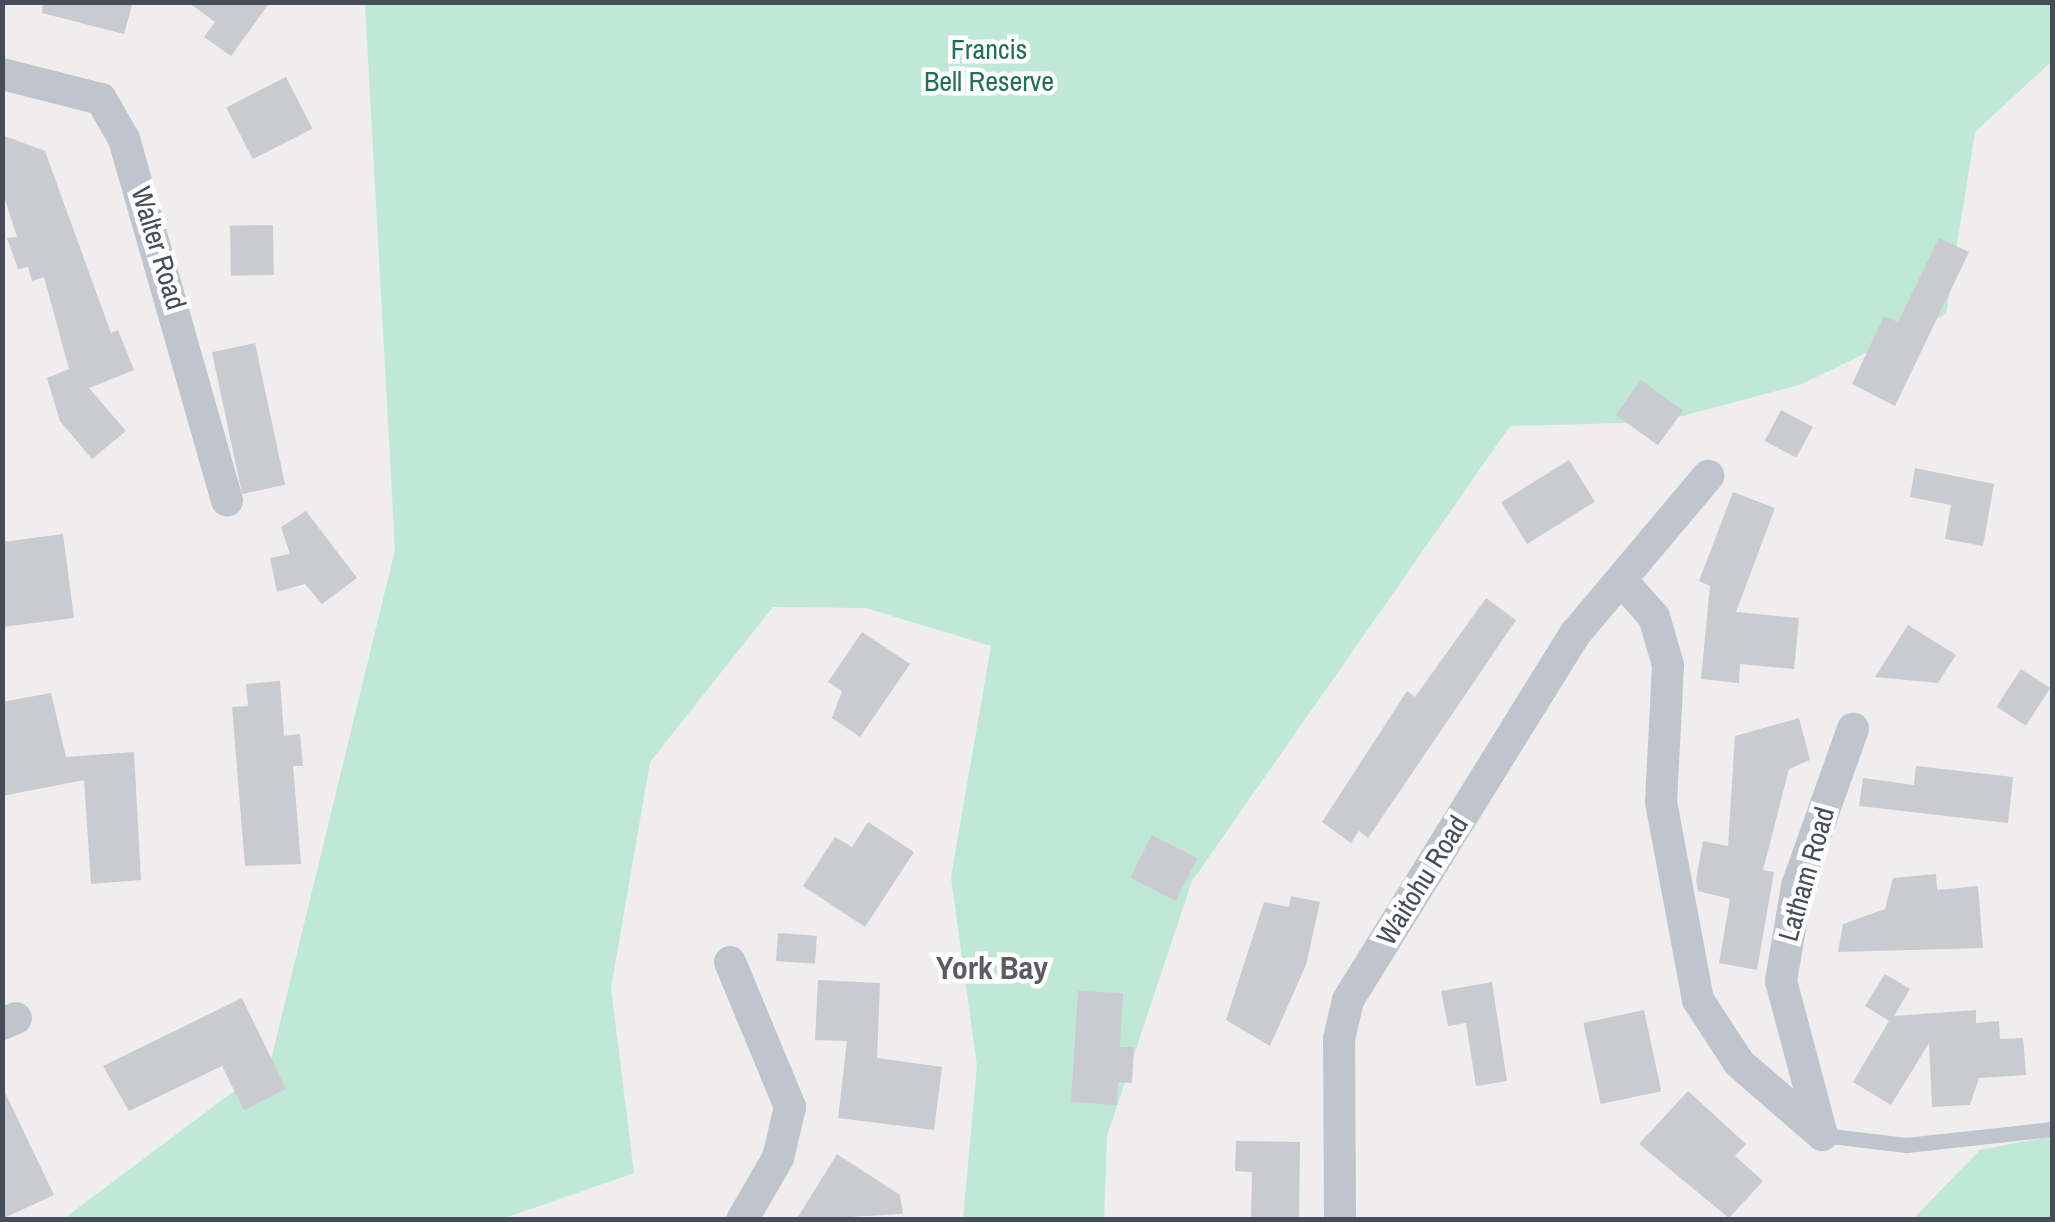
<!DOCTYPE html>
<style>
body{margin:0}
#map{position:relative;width:2055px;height:1222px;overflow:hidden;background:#efeded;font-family:"Archivo Narrow",sans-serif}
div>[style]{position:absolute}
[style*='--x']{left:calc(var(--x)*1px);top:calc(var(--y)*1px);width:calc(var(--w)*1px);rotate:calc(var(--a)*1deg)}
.green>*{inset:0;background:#bfe8d7}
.building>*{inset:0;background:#cacbd1;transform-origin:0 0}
.lane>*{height:15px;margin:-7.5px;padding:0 7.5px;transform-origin:7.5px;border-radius:7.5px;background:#bfc4cd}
.street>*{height:32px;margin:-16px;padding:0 16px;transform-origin:16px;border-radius:16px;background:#bfc4cd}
span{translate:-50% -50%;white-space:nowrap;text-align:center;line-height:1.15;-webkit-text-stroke:9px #fff;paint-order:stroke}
.park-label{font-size:28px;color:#216f58}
.street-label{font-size:28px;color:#474d58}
.quarter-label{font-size:32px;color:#5a5c61;font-weight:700}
.frame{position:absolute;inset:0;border:5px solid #474d58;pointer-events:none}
</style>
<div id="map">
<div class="green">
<i style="clip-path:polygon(365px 3px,2052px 3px,2052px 61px,1975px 132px,1946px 314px,1802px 384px,1660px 422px,1510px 426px,1192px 881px,1107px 1136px,1104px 1219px,963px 1219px,977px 1066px,951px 877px,991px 646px,866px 608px,773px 607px,650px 762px,611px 988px,634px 1173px,502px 1219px,62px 1220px,270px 1064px,395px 550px)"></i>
<i style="clip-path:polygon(2052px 1136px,2052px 1219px,1912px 1220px,1980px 1150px)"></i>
</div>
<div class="building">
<i style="clip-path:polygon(43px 2px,133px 2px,124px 34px,42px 13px)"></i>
<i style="clip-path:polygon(188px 2px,270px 2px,231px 56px,204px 37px,215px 22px)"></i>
<i style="left:286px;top:77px;width:58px;height:67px;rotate:63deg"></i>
<i style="clip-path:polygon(2px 135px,45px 151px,111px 333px,118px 330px,134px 370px,89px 388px,126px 431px,92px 459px,60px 421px,47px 378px,69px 369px,44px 277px,32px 281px,28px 267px,18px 269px,7px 238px,17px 237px,2px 190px)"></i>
<i style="left:273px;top:225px;width:50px;height:43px;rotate:89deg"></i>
<i style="clip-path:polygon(1939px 238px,1969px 252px,1895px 406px,1852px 384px,1884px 316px,1898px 322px)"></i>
<i style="left:255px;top:343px;width:145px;height:44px;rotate:78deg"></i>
<i style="left:1641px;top:380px;width:52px;height:43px;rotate:36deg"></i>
<i style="left:1781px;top:410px;width:36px;height:35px;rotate:28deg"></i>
<i style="left:1569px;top:460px;width:49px;height:80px;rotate:58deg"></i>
<i style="clip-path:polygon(1915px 468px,1994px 484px,1983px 546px,1945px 539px,1951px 505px,1910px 497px)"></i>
<i style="clip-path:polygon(1733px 492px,1775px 508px,1736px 612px,1799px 618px,1794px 669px,1740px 664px,1739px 683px,1701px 679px,1710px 586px,1699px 581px)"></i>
<i style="clip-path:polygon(306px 511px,357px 578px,322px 604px,305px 584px,277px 592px,270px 558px,290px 554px,281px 527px)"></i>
<i style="clip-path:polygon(63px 534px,74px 618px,2px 627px,2px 542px)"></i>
<i style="clip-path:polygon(1486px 598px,1516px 620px,1368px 838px,1359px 831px,1351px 843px,1322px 822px,1407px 691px,1415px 697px)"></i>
<i style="clip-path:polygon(1908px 625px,1956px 655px,1938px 683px,1875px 677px)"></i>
<i style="clip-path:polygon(862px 632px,910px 664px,860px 737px,832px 718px,842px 691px,828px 682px)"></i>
<i style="left:2021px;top:669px;width:35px;height:45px;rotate:33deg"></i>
<i style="clip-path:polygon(280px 681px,284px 736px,300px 734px,303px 766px,293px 766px,301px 864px,245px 866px,232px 707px,248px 706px,246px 684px)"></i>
<i style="clip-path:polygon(51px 693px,66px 757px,134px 752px,141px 880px,91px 884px,84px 780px,2px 796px,2px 702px)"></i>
<i style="clip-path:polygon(1799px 718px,1810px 760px,1789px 769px,1763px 870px,1774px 872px,1757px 970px,1719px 963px,1730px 899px,1698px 891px,1696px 880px,1703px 841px,1728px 846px,1735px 736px)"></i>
<i style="clip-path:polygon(1916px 766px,2013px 777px,2008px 823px,1859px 806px,1863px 778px,1914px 785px)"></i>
<i style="clip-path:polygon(868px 822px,914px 852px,865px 927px,803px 886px,835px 837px,852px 847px)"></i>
<i style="left:1152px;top:835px;width:51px;height:48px;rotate:27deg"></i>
<i style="clip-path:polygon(1936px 874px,1937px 890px,1978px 886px,1983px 948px,1838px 952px,1843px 924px,1885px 909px,1893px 878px)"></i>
<i style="clip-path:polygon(1291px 896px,1320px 902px,1306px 965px,1270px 1046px,1226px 1020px,1264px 902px,1289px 907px)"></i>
<i style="left:778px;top:933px;width:39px;height:28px;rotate:4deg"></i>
<i style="clip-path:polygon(1885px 974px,1910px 989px,1894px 1016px,1976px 1010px,1976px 1023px,1999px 1021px,2000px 1039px,2023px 1038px,2026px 1075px,1979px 1078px,1970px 1105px,1932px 1107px,1929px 1043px,1891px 1105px,1853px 1082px,1889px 1021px,1865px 1006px)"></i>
<i style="clip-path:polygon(818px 980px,880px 983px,877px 1058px,942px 1067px,934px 1130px,838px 1118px,847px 1041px,815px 1040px)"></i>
<i style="clip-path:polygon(1492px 982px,1507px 1081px,1476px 1086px,1466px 1023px,1448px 1026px,1441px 991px)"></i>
<i style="clip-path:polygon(1078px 991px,1123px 993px,1120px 1047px,1134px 1047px,1132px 1083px,1118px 1082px,1117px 1105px,1071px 1102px)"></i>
<i style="clip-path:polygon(242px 998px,286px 1089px,244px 1110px,222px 1066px,129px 1111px,103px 1066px)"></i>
<i style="left:1644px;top:1010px;width:83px;height:62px;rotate:78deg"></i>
<i style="clip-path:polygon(2px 1086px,54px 1195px,2px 1219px)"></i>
<i style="clip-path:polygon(1688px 1091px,1746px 1144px,1735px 1156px,1763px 1181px,1729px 1218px,1639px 1144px)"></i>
<i style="clip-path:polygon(1236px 1141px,1300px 1142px,1299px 1220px,1251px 1220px,1252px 1172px,1235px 1171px)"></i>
<i style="clip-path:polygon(837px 1154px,900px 1195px,903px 1214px,796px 1220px)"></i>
</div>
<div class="lane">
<i style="--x:1822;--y:1135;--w:85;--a:6.8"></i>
<i style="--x:1906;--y:1145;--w:147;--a:-6.3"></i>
</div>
<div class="street">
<i style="--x:2;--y:74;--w:102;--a:14.2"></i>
<i style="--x:101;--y:99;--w:46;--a:60.1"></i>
<i style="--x:124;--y:139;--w:376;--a:74.1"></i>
<i style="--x:1623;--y:582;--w:47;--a:48.5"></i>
<i style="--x:1654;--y:617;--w:50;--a:73.7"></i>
<i style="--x:1668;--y:665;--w:137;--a:92.9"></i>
<i style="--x:1661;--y:802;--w:201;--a:79.4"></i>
<i style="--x:1698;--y:1000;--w:75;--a:56.9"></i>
<i style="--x:1739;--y:1063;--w:110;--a:40.9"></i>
<i style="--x:730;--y:962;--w:157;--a:67.5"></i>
<i style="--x:790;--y:1107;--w:52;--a:103.2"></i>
<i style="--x:778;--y:1158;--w:72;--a:120.1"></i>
<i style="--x:2;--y:1024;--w:15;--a:-23"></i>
<i style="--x:1822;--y:1135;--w:159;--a:-104.9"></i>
<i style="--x:1781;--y:981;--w:96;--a:-80.4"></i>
<i style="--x:1797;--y:886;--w:167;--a:-70.4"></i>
<i style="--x:1340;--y:1220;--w:181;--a:-90.3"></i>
<i style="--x:1339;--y:1039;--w:40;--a:-77"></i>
<i style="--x:1348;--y:1000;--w:431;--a:-58.2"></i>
<i style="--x:1575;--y:634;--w:207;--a:-49.9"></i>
</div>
<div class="park-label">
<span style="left:989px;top:65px">Francis<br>Bell Reserve</span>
</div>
<div class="street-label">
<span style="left:159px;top:248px;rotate:73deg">Walter Road</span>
<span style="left:1806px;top:874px;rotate:-74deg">Latham Road</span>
<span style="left:1422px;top:880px;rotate:-58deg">Waitohu Road</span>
</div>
<div class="quarter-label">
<span style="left:992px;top:968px">York Bay</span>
</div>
<div class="frame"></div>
</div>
